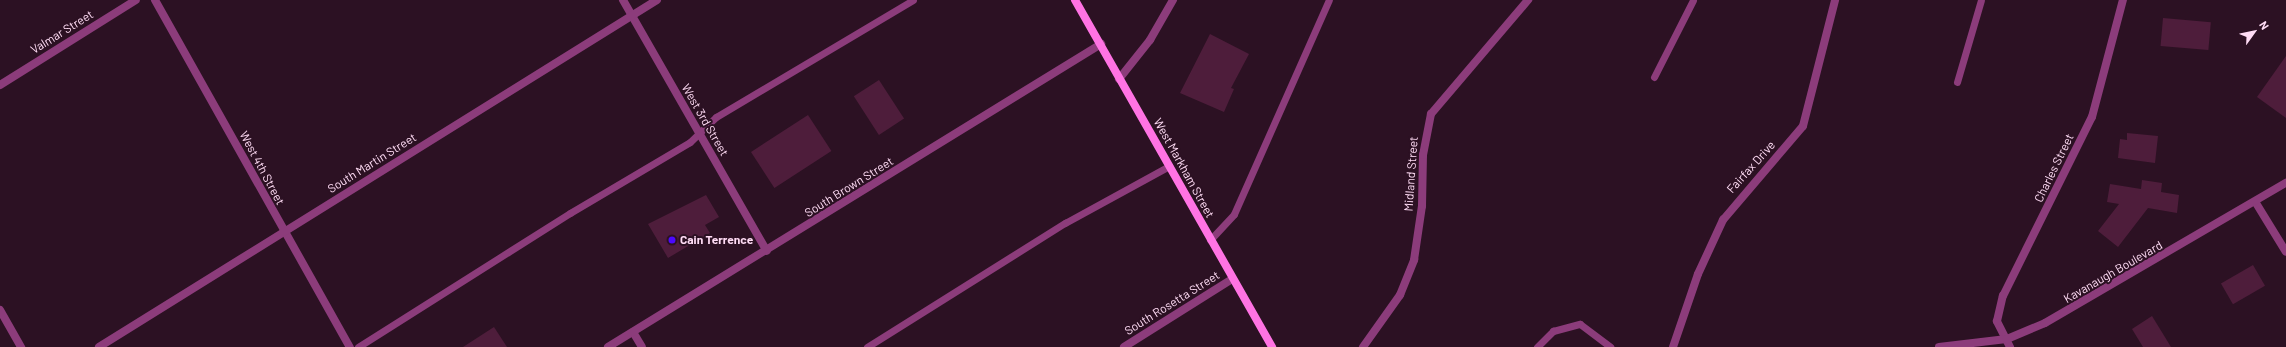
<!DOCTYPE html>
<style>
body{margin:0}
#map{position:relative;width:2286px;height:347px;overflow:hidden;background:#2c1123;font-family:Barlow,sans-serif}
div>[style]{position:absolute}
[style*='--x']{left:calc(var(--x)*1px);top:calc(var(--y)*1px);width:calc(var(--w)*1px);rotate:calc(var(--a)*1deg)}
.building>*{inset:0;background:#4e1d3b;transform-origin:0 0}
.service>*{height:7px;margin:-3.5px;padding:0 3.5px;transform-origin:3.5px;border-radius:3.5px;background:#8c3c7b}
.minor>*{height:8px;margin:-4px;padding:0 4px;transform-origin:4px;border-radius:4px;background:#8c3c7b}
.tertiary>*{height:8px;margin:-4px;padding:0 4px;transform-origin:4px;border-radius:4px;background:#8c3c7b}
.secondary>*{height:8px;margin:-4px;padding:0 4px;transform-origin:4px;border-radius:4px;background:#ff73e3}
.dots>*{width:11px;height:11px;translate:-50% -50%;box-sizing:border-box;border:2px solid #2c1123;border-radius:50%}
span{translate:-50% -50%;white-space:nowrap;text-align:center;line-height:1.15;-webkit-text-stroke:4px #2c1123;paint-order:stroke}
.street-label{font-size:12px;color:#ffdcf5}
.poi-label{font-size:12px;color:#ffdcf5;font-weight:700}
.left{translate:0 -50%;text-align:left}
.north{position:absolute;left:2234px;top:12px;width:40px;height:40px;-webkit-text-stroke:3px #2c1123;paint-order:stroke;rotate:57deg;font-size:11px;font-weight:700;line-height:16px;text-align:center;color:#ffdcf5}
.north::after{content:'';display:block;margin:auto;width:14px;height:18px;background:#ffdcf5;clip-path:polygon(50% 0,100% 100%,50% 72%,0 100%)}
</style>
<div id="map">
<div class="building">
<i style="left:2163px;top:18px;width:48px;height:28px;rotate:5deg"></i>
<i style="clip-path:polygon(1210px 34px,1249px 54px,1231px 88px,1234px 89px,1224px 112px,1180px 93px)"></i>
<i style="clip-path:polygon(2286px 56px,2286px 118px,2257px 97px)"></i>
<i style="left:879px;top:80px;width:46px;height:30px;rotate:57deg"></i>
<i style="left:808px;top:115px;width:43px;height:68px;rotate:57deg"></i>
<i style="clip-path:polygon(2127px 133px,2158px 136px,2155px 163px,2118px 158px,2120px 139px,2127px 140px)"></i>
<i style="clip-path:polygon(2142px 180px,2162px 183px,2161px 192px,2179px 195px,2177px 213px,2148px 208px,2118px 247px,2098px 231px,2119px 204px,2107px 202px,2110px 184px,2141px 189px)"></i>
<i style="clip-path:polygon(706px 195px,719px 217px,705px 225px,710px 233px,668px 258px,648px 224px)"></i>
<i style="left:2253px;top:265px;width:24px;height:37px;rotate:60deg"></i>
<i style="clip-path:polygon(2152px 316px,2171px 347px,2143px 347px,2132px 329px)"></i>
<i style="clip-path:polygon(494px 327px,507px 347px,463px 347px)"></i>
</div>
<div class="service">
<i style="--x:1654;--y:77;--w:86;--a:-63.1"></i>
<i style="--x:1957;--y:82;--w:85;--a:-73.7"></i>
<i style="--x:1210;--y:240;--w:35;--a:-47"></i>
<i style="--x:1234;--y:214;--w:234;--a:-66.1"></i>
<i style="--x:358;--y:347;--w:251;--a:-32.3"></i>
<i style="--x:570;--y:213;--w:139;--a:-30.6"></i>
<i style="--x:690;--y:142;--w:36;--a:-44"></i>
<i style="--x:716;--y:117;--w:229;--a:-30.7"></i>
<i style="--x:867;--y:347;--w:234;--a:-32.1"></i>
<i style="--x:1065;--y:223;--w:119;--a:-28.7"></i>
<i style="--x:1537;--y:347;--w:23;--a:-45"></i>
<i style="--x:1553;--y:331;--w:28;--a:-15"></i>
<i style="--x:1580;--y:324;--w:38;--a:37"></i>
</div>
<div class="minor">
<i style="--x:155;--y:0;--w:398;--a:60.7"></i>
<i style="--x:623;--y:0;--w:289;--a:60.2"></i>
<i style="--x:1119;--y:79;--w:50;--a:-51.5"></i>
<i style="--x:1150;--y:40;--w:46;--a:-60.1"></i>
<i style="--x:0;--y:85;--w:160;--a:-32"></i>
<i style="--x:2256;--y:203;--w:57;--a:58.5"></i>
<i style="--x:0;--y:310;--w:43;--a:60.4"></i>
<i style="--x:633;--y:332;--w:17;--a:59"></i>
<i style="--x:99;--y:347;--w:657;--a:-31.88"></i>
<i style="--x:608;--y:347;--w:579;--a:-31.58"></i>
<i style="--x:1124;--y:347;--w:128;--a:-32.2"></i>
<i style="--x:1363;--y:347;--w:64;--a:-54.6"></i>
<i style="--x:1400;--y:295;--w:38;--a:-68"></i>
<i style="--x:1414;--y:260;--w:55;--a:-81.6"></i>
<i style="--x:1422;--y:206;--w:51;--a:-88.9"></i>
<i style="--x:1423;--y:155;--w:42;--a:-79"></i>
<i style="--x:1431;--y:114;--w:150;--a:-49.6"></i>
<i style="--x:1673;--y:347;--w:77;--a:-71.1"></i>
<i style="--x:1698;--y:274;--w:60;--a:-65.2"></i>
<i style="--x:1723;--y:220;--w:123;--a:-49.6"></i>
<i style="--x:1803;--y:126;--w:130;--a:-75.7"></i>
<i style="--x:2010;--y:347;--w:29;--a:-117"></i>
<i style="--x:1997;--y:321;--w:26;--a:-77"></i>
<i style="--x:2003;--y:296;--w:200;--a:-63.6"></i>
<i style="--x:2092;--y:117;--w:121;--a:-75.2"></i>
</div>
<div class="tertiary">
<i style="--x:1939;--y:347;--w:68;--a:-6.7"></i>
<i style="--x:2007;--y:339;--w:41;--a:-22.8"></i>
<i style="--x:2045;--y:323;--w:279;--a:-30.2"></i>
</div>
<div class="secondary">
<i style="--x:1075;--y:0;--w:399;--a:60.4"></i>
</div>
<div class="dots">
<i style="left:672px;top:240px;background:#4c08ff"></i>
</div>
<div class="street-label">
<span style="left:62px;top:32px;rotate:-32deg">Valmar Street</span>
<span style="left:705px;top:120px;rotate:60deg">West 3rd Street</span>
<span style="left:372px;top:163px;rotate:-32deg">South Martin Street</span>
<span style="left:1751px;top:167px;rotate:-48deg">Fairfax Drive</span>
<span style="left:262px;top:168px;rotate:62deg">West 4th Street</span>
<span style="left:1184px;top:168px;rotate:61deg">West Markham Street</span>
<span style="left:2054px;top:168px;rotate:-64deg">Charles Street</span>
<span style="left:1411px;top:174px;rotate:-86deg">Midland Street</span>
<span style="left:849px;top:187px;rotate:-32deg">South Brown Street</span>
<span style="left:2113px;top:272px;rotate:-30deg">Kavanaugh Boulevard</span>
<span style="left:1172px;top:303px;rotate:-32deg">South Rosetta Street</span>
</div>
<div class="poi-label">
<span class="left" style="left:680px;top:240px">Cain Terrence</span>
</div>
<div class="north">N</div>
</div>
